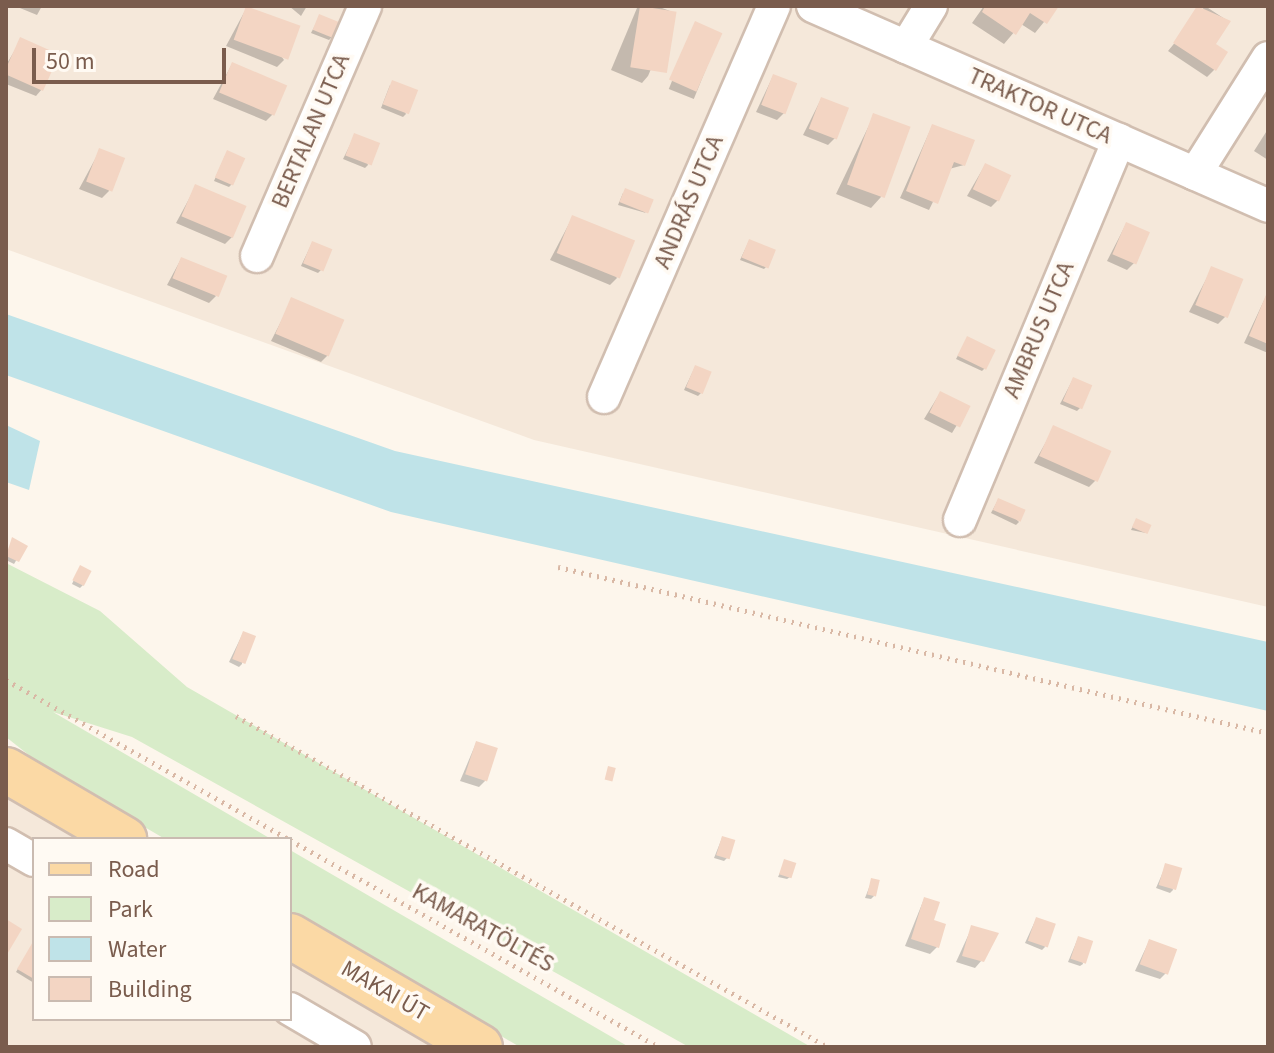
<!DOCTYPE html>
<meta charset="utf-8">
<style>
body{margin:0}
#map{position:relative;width:1274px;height:1053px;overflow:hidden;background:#fdf6ec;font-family:"Source Sans 3",sans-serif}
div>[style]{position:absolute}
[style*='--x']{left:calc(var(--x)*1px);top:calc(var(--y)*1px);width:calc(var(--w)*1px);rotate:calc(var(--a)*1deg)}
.residential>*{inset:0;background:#f5e8da}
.green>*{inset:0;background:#d8ecc9}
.water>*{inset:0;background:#bfe3e8}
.shadow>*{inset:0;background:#0003;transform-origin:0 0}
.building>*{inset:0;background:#f3d5c3;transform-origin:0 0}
.path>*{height:5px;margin-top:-2.5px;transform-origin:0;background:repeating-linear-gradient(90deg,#d9b8a5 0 2px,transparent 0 8px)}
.roads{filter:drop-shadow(2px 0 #d1beb0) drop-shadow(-2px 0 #d1beb0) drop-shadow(0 2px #d1beb0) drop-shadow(0 -2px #d1beb0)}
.minor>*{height:32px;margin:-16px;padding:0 16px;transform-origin:16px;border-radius:16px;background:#fff}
.primary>*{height:44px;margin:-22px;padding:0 22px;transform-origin:22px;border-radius:22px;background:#fbd9a5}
span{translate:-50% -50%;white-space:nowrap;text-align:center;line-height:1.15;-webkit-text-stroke:7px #fffaf3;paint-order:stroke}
.street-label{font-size:24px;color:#7a5c4d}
.frame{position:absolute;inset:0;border:8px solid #7a5c4d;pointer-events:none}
.legend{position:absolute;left:32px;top:837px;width:260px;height:184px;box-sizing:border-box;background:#fffaf3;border:2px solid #cabbb1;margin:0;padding:10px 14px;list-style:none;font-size:24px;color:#7a5c4d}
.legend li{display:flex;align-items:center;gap:16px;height:40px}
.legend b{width:40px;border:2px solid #cabbb1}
.scale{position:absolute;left:32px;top:48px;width:194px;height:36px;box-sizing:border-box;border:4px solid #7a5c4d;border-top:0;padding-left:10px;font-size:24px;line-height:28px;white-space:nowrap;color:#7a5c4d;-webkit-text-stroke:6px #fffaf3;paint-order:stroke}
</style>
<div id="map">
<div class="residential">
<i style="clip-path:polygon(6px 6px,1268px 6px,1268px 607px,534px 440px,6px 249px)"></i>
<i style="clip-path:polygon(6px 794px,83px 839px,34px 839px,34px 1019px,290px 1019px,290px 960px,440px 1047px,6px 1047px)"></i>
</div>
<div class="green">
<i style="clip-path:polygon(6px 563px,100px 611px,187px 687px,811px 1047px,689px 1047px,132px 737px,53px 712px,271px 839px,165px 839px,49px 771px,6px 737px)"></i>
<i style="clip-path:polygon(290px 850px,629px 1047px,520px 1047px,290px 912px)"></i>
</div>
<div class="water">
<i style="clip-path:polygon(6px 314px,395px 451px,1268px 642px,1268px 711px,391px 512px,6px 375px)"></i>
<i style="clip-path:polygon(6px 425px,40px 441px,29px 490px,6px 482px)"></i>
</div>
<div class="shadow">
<i style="clip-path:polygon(15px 6px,42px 6px,37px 15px)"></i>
<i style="clip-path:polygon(289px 6px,307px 6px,301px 16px)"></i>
<i style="clip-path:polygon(657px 6px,675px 13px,648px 76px,642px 83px,611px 70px,637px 8px)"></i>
<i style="clip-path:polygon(984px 6px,1057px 6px,1035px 33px,1021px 24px,1004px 44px,972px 23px)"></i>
<i style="clip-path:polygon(1205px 6px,1228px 21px,1213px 45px,1214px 70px,1207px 77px,1168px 51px)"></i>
<i style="clip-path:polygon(247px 7px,284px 60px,277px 67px,226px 46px)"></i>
<i style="clip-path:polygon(320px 16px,332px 37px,329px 40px,311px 33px)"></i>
<i style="left:695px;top:24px;width:27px;height:70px;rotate:22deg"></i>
<i style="clip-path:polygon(21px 40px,42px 89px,36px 96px,6px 84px,6px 65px)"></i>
<i style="clip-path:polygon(232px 64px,273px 114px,266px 121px,213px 99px)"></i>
<i style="clip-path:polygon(773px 76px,784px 113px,777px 120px,756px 112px)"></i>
<i style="clip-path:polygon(390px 85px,406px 114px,403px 117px,381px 108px)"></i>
<i style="clip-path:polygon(821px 99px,835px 138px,828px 145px,803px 135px)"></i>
<i style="clip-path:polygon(874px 115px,881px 197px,871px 208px,836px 194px)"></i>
<i style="clip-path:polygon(932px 126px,964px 165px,949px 169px,929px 210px,900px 198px)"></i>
<i style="clip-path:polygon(1268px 129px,1268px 160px,1254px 151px)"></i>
<i style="clip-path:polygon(355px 135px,368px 165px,365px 168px,343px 159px)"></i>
<i style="clip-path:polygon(100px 150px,109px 191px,102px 198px,79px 189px)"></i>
<i style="clip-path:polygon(225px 156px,232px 184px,229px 187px,214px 181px)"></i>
<i style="clip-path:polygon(985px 165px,998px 200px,991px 207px,967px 196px)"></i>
<i style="clip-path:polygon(196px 186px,232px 237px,225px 244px,176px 223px)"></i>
<i style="clip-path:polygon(623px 193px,646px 213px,618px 205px)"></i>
<i style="clip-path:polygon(572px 218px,617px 278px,610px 285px,550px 260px)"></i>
<i style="clip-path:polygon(1126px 224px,1134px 263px,1127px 270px,1107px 261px)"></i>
<i style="clip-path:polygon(749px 241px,767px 266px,764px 269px,740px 260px)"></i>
<i style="clip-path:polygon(312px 243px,321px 270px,318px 273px,301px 266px)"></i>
<i style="clip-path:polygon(181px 259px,216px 296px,209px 303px,167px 285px)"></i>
<i style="clip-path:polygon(1212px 268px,1225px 317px,1218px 324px,1189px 312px)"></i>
<i style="clip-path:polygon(1267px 294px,1268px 294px,1268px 353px,1244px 343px)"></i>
<i style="clip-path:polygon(292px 300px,328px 355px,321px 362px,271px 341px)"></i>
<i style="clip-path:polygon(967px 339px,985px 368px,982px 371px,956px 359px)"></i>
<i style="clip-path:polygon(695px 367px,701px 393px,698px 396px,684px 390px)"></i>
<i style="clip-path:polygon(1073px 379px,1080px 408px,1077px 411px,1060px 404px)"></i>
<i style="clip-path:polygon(940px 393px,968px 407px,952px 433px,924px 419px)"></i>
<i style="clip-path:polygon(1054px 428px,1096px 480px,1089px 487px,1034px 463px)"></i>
<i style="clip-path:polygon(998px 500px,1019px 522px,1016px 525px,991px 513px)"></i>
<i style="clip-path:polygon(1134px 524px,1146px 533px,1131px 530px)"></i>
<i style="clip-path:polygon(12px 540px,25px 546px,14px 564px,6px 560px)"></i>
<i style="clip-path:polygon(78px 571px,83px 585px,80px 588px,72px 584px)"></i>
<i style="clip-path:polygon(243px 633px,242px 664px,239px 667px,229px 662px)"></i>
<i style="clip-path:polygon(476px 743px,486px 780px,479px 787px,460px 781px)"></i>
<i style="clip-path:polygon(722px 838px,727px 858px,724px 861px,714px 858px)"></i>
<i style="clip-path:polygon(785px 862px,790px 877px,787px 879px,778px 877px)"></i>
<i style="clip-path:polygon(1166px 865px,1173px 890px,1170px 893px,1156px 888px)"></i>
<i style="clip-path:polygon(872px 880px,874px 896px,871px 899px,865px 898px)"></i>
<i style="clip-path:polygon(924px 899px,937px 947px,930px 954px,905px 946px)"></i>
<i style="clip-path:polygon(1036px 919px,1045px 947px,1042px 950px,1025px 943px)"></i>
<i style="clip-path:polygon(972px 927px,982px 960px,975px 968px,956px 962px)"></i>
<i style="clip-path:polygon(1078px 938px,1083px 964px,1080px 966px,1068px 962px)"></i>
<i style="clip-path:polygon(1149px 941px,1167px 972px,1160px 979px,1135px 971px)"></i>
<i style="clip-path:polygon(34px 942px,34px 983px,16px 972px)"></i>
</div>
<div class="building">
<i style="left:246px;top:6px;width:58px;height:36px;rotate:20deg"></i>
<i style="left:640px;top:6px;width:37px;height:62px;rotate:9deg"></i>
<i style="clip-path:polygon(985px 6px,1059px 6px,1047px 24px,1030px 13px,1016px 35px,982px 12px)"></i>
<i style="clip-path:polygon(1197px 6px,1231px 21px,1216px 44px,1228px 52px,1216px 71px,1173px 43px)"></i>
<i style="left:319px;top:14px;width:24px;height:17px;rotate:22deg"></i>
<i style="left:695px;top:21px;width:30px;height:64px;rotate:24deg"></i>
<i style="left:20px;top:37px;width:43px;height:40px;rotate:24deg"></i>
<i style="left:232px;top:62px;width:60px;height:33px;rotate:23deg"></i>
<i style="left:773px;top:74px;width:26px;height:33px;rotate:21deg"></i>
<i style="left:392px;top:80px;width:28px;height:26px;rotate:21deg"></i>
<i style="left:821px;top:97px;width:30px;height:34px;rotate:21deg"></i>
<i style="left:873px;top:113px;width:40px;height:76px;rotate:20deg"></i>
<i style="clip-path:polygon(932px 124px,975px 140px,965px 166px,954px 162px,938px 204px,906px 191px)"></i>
<i style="left:354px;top:133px;width:28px;height:24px;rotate:21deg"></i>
<i style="left:99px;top:148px;width:28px;height:36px;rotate:21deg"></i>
<i style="left:227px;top:150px;width:20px;height:30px;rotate:24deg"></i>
<i style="left:985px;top:163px;width:29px;height:29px;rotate:25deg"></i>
<i style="left:195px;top:184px;width:56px;height:35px;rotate:23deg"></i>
<i style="left:625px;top:188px;width:31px;height:15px;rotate:22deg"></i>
<i style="left:572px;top:215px;width:68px;height:41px;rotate:22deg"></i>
<i style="left:1126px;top:222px;width:26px;height:35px;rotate:23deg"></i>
<i style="left:749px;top:239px;width:29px;height:20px;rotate:22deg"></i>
<i style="left:312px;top:241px;width:22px;height:24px;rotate:22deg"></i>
<i style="left:181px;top:257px;width:50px;height:23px;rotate:22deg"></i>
<i style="left:1211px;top:266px;width:35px;height:42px;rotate:22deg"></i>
<i style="clip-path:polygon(1268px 290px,1268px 344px,1249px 336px)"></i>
<i style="left:291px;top:297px;width:58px;height:40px;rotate:23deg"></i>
<i style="left:967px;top:336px;width:32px;height:22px;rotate:26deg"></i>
<i style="left:695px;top:365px;width:18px;height:24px;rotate:22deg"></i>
<i style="left:1073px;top:377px;width:21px;height:26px;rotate:23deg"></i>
<i style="left:940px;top:391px;width:34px;height:24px;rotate:26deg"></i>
<i style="left:1053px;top:425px;width:64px;height:34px;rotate:24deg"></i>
<i style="left:998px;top:498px;width:30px;height:13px;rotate:23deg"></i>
<i style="left:1136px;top:518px;width:17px;height:10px;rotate:24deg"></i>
<i style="clip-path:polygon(12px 537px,28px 546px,19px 562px,6px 556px)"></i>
<i style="left:80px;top:565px;width:13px;height:17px;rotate:27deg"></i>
<i style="left:243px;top:631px;width:14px;height:30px;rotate:21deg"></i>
<i style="left:476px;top:741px;width:23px;height:35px;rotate:18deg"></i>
<i style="left:608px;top:766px;width:8px;height:14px;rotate:14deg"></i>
<i style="left:722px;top:836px;width:14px;height:20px;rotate:17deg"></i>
<i style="left:784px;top:859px;width:13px;height:16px;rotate:18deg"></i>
<i style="left:1165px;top:863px;width:18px;height:23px;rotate:16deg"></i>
<i style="left:871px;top:878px;width:9px;height:17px;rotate:13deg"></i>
<i style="clip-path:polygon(924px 897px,940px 902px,934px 920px,946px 924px,939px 948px,911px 939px)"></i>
<i style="left:1036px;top:917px;width:21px;height:25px;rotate:19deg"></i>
<i style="clip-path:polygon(6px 919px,22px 929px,6px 956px)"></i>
<i style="clip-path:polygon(971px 925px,999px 933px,984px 962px,962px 956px)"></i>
<i style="left:1078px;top:936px;width:16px;height:24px;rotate:18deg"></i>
<i style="left:1149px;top:939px;width:30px;height:27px;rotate:20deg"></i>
<i style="clip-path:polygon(34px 940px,34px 979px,17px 969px)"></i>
</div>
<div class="path">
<i style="--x:558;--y:567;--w:729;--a:13.16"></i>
<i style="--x:6;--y:680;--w:324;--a:29.4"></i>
<i style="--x:236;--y:716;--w:678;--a:29.21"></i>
<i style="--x:290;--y:840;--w:423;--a:29.3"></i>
</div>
<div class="roads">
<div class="minor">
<i style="--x:813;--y:6;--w:497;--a:23.7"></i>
<i style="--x:906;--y:47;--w:48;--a:-58.6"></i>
<i style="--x:1195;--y:174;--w:137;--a:-57.8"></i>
<i style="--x:257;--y:256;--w:272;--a:-66.6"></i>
<i style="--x:604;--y:397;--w:426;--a:-66.5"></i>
<i style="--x:960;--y:520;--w:412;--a:-67.3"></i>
<i style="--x:6;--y:844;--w:32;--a:30"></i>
<i style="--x:290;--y:1009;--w:75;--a:30.3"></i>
</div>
<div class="primary">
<i style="--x:6;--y:770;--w:137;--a:30.3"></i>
<i style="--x:290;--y:936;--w:220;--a:30.3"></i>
</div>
</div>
<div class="street-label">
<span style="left:1040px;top:106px;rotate:24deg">TRAKTOR UTCA</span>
<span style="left:311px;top:131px;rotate:-67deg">BERTALAN UTCA</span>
<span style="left:689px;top:202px;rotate:-67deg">ANDRÁS UTCA</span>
<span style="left:1039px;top:330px;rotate:-67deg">AMBRUS UTCA</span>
<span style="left:483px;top:928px;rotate:29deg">KAMARATÖLTÉS</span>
<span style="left:385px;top:991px;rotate:30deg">MAKAI ÚT</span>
</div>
<div class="frame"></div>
<ul class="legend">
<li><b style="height:10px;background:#fbd9a5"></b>Road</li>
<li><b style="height:22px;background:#d8ecc9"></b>Park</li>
<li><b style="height:22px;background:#bfe3e8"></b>Water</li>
<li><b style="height:22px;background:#f3d5c3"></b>Building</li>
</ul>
<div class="scale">50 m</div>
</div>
